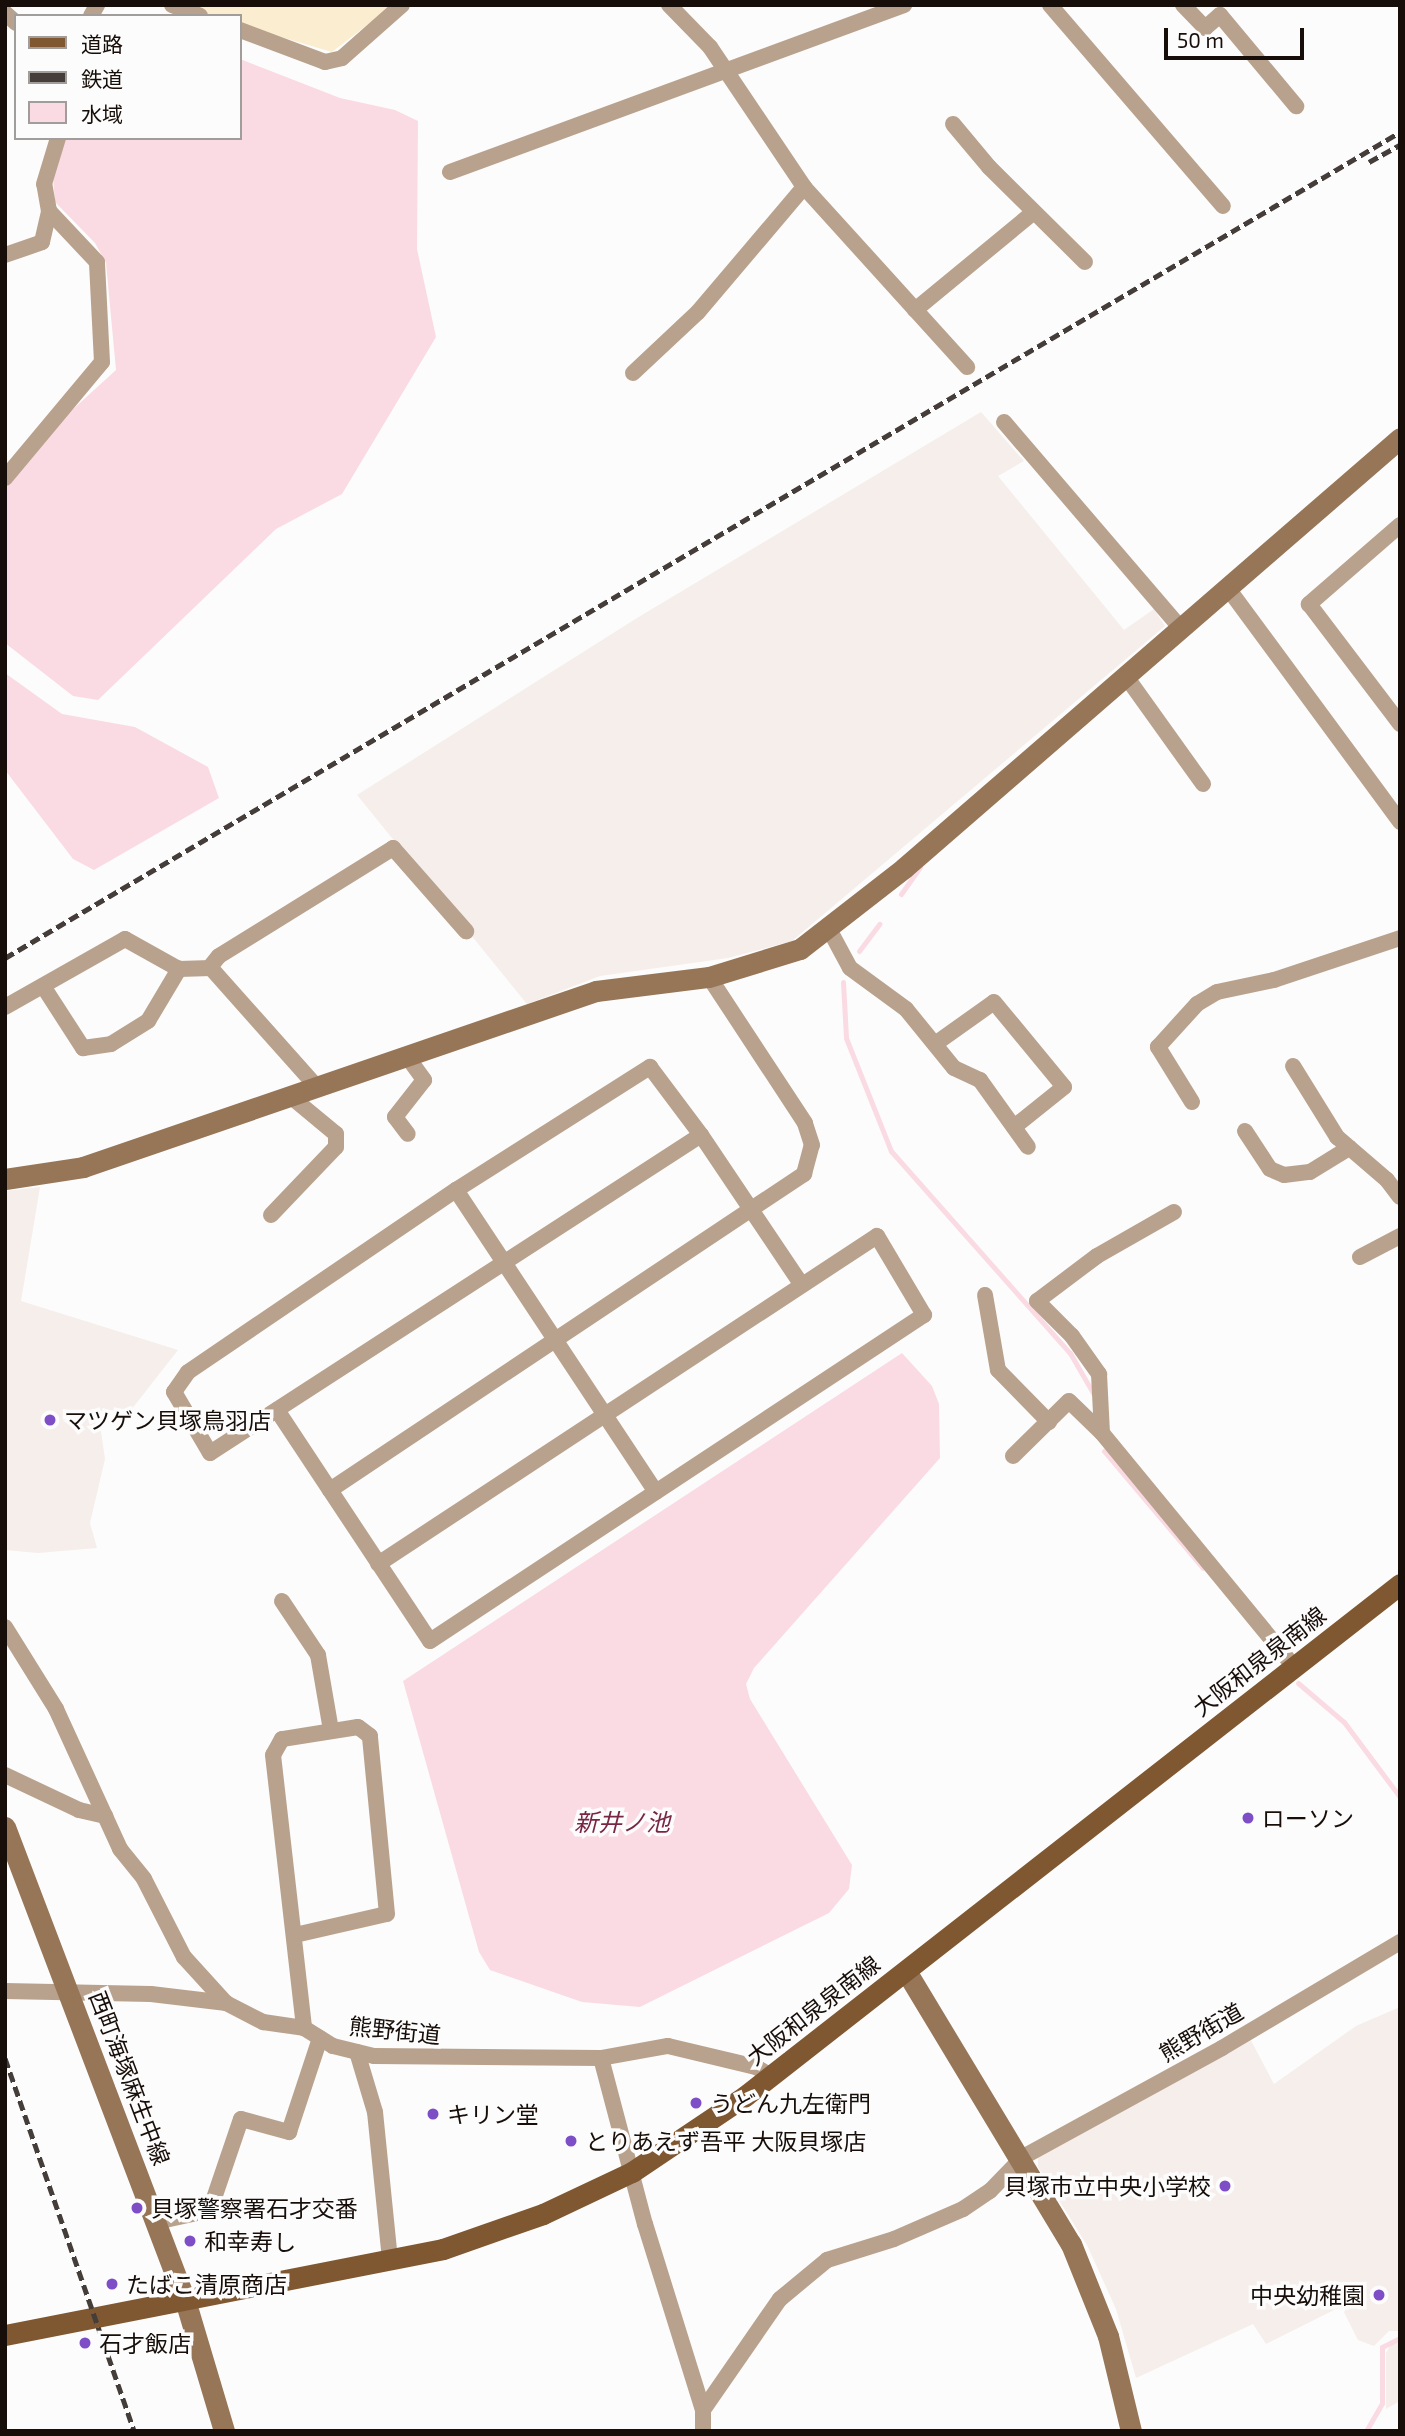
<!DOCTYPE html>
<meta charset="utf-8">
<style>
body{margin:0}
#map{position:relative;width:1405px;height:2436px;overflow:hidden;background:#fcfcfc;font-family:"Exo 2","Noto Sans JP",sans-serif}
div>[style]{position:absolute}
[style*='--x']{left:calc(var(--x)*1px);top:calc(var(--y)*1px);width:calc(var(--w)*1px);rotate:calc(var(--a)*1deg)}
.built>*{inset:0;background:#f5eeeb}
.green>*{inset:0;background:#fbedcf}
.water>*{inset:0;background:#fadbe3}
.stream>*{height:5px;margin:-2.5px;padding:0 2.5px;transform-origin:2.5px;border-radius:2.5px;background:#fadbe3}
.street>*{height:16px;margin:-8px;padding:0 8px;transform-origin:8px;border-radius:8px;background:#b9a28d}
.secondary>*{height:21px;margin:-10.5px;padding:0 10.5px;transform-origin:10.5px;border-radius:10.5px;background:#977658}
.primary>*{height:21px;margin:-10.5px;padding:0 10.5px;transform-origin:10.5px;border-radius:10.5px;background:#7f5730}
.rail>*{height:5px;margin-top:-2.5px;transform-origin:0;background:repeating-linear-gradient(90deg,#443d39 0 10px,transparent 0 15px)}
.dots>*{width:19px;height:19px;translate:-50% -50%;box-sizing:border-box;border:4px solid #fcfcfc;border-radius:50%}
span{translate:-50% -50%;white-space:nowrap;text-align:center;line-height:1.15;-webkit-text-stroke:7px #fcfcfc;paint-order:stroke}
.poi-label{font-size:23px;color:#170e0a}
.left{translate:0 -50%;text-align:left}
.right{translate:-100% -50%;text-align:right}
.street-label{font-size:23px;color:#170e0a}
.water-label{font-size:24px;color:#792644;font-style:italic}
.frame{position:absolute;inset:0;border:7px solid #170e0a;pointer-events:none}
.legend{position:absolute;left:14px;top:14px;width:228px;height:126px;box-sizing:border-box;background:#fcfcfc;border:2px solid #a09d9b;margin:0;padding:9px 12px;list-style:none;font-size:21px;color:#170e0a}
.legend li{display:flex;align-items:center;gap:14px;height:35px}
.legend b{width:35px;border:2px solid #a09d9b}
.scale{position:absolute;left:1164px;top:28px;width:140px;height:32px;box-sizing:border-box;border:4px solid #170e0a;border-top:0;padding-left:9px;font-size:21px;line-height:24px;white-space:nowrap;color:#170e0a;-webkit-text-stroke:5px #fcfcfc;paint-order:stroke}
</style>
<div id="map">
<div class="built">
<i style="clip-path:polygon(981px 412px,1024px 461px,998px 476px,1124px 630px,1154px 609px,1165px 626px,792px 941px,728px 958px,600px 976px,527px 1004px,357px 795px,637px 618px)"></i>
<i style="clip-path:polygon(40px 1187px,21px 1301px,178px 1350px,131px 1410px,98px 1411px,105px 1459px,90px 1523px,97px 1548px,38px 1553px,5px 1550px,5px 1191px)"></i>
<i style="clip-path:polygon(1400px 2007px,1400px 2331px,1389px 2331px,1374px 2346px,1358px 2340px,1344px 2312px,1352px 2301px,1266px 2344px,1253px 2324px,1136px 2378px,1116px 2309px,1087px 2245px,1038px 2167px,1038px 2149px,1247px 2033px,1274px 2084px,1356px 2026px)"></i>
<i style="clip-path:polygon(1400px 2342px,1400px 2401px,1386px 2409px,1386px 2353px,1391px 2344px)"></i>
</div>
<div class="green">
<i style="clip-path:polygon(186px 5px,393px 5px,332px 52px,240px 25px,240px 16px,214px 16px)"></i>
</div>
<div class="water">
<i style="clip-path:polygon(240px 59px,340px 98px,395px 110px,418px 121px,417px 249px,436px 337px,342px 494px,276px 529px,98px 700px,73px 696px,5px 643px,5px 488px,48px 432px,116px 370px,106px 263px,95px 243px,55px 202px,53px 178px,65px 138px,240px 138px)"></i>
<i style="clip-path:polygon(5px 673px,62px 714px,135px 727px,208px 767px,219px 798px,94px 870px,73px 859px,5px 770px)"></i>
<i style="clip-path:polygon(902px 1353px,932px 1386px,939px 1404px,940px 1458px,754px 1668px,746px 1684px,750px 1699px,852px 1865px,849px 1889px,829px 1913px,640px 2007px,582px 2002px,490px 1970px,479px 1952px,403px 1681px)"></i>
</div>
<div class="stream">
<i style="--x:901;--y:894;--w:33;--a:-55"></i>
<i style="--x:859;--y:951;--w:34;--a:-53"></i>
<i style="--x:843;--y:982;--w:56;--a:86.9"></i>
<i style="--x:846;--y:1038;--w:122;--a:68.3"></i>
<i style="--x:891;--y:1151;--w:270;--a:48.5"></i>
<i style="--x:1070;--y:1353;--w:46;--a:60.1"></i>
<i style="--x:1104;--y:1451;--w:153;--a:49.8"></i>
<i style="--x:1298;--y:1683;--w:60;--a:40.3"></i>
<i style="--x:1344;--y:1722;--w:94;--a:53.3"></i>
<i style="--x:1366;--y:2431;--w:32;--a:-60"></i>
<i style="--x:1382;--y:2403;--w:56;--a:-90"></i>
<i style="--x:1382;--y:2347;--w:20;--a:-27"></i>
</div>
<div class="street">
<i style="--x:172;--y:5;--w:30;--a:21"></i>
<i style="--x:669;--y:5;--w:59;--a:45.7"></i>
<i style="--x:710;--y:47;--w:169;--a:56.1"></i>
<i style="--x:804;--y:187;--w:243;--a:47.8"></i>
<i style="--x:1050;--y:5;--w:265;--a:49.3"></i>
<i style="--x:1183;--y:5;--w:32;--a:46"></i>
<i style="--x:1205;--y:28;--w:20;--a:-41"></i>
<i style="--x:1220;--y:15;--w:119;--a:50.1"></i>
<i style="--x:5;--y:13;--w:15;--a:42"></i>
<i style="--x:91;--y:16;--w:13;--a:-61"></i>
<i style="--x:240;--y:30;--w:91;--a:20.6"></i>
<i style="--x:325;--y:62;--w:17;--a:-13"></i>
<i style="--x:342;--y:58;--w:80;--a:-41.5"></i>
<i style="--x:953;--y:124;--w:56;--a:50.1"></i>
<i style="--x:989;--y:167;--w:135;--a:44.7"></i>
<i style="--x:450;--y:172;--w:484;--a:-20.2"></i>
<i style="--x:5;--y:255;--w:39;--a:-19"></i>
<i style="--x:42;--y:242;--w:32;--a:-77"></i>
<i style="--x:49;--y:211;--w:27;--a:-100"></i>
<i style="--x:44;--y:184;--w:48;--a:-73.1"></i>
<i style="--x:915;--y:310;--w:154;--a:-39.5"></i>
<i style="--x:633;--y:373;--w:89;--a:-43.2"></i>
<i style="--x:698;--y:312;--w:164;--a:-49.7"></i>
<i style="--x:1004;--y:422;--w:270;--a:49.4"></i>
<i style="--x:5;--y:478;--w:151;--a:-50.1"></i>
<i style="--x:102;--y:362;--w:100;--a:-92.9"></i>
<i style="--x:97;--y:262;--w:70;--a:-133.3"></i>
<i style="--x:1400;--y:525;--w:121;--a:139"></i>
<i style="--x:1309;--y:604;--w:151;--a:52.8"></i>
<i style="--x:1227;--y:587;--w:292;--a:53.6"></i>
<i style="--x:1125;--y:675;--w:134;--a:54.4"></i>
<i style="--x:829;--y:929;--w:44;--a:61.7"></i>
<i style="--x:850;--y:968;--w:69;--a:36.2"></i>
<i style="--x:906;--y:1009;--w:76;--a:50.9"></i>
<i style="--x:954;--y:1068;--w:29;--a:25"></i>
<i style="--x:980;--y:1080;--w:82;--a:54.4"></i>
<i style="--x:43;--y:986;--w:74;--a:57.2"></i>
<i style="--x:83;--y:1048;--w:28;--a:-8"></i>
<i style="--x:111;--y:1044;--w:44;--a:-31.9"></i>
<i style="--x:148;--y:1021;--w:61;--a:-59.2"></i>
<i style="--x:5;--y:1007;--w:138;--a:-29.5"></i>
<i style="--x:125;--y:939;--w:62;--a:29.1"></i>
<i style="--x:179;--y:969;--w:32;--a:-2"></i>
<i style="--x:935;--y:1044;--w:72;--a:-35.4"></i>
<i style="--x:994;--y:1002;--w:110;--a:50.5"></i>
<i style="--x:1064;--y:1087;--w:64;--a:141.3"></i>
<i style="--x:406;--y:1055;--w:31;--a:54"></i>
<i style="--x:424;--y:1080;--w:47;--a:128.1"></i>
<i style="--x:395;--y:1117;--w:21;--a:53"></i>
<i style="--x:1293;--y:1066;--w:84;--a:58.2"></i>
<i style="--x:1337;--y:1137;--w:66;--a:40.7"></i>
<i style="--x:1387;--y:1180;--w:21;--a:53"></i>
<i style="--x:316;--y:1086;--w:159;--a:-131.7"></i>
<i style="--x:210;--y:967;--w:14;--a:-51"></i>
<i style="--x:219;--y:956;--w:205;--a:-31.8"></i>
<i style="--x:393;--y:848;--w:111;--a:48.7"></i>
<i style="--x:1192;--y:1102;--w:65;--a:-121.7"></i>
<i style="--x:1158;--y:1047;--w:58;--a:-47.8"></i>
<i style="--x:1197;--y:1004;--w:23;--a:-31"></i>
<i style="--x:1217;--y:992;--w:58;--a:-11.9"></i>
<i style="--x:1274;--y:980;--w:133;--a:-18.4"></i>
<i style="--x:1245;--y:1131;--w:45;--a:56.7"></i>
<i style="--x:1270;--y:1169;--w:15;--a:23"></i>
<i style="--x:1284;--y:1175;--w:26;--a:-7"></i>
<i style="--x:1310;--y:1172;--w:46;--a:-31.6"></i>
<i style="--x:701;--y:1135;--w:585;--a:147.07"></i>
<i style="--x:210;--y:1453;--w:71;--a:-120.5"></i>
<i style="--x:174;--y:1392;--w:24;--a:-55"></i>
<i style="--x:188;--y:1372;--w:324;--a:-34.2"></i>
<i style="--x:456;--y:1190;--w:230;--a:-32.4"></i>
<i style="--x:650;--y:1067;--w:85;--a:53.1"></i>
<i style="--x:701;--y:1135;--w:179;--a:56.1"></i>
<i style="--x:456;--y:1190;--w:362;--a:56.5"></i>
<i style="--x:1174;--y:1212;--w:89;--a:150.3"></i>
<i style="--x:1097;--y:1256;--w:75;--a:143.1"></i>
<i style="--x:1037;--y:1301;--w:49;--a:45"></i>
<i style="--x:1072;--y:1336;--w:47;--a:54.6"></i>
<i style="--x:1099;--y:1374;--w:59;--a:87.1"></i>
<i style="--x:1102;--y:1433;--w:303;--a:50.6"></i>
<i style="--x:271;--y:1215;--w:94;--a:-46.3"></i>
<i style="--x:336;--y:1147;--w:13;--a:-90"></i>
<i style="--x:336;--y:1134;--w:61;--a:-140.3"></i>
<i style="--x:1360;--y:1257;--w:45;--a:-27.7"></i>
<i style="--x:985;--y:1295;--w:76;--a:80.2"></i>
<i style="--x:998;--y:1370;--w:73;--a:45.6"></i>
<i style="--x:277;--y:1410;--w:96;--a:56.5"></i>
<i style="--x:330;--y:1490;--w:181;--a:56.5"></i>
<i style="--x:430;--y:1641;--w:592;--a:-33.42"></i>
<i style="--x:924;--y:1315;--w:92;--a:-120.7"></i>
<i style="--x:877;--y:1236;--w:597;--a:146.68"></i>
<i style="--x:1013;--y:1456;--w:78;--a:-44.5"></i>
<i style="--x:1069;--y:1401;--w:46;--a:44.1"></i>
<i style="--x:330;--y:1490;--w:570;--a:-33.69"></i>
<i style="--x:804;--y:1174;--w:30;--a:-75"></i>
<i style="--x:812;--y:1145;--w:23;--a:-108"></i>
<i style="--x:805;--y:1123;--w:175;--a:-123.3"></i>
<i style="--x:282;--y:1601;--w:65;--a:56.3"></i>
<i style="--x:318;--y:1655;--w:76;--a:80.2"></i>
<i style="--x:5;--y:1627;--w:97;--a:58.1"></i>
<i style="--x:56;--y:1709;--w:154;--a:65.4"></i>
<i style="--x:120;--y:1849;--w:38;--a:51"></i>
<i style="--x:144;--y:1879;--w:88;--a:62.9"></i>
<i style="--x:184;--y:1957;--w:62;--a:47.6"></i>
<i style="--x:226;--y:2003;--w:42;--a:27.2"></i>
<i style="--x:263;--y:2022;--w:41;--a:8.3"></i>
<i style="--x:304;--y:2028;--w:34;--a:32"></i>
<i style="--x:333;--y:2046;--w:42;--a:13.7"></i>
<i style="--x:374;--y:2056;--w:227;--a:0.5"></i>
<i style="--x:601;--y:2058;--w:68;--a:-10.2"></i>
<i style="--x:668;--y:2046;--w:90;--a:13.4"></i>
<i style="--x:756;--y:2067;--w:17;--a:31"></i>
<i style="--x:5;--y:1775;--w:82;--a:25.3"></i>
<i style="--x:79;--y:1810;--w:27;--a:13"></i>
<i style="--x:295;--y:1935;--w:94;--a:-12.9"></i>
<i style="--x:387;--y:1914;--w:179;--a:-95.5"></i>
<i style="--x:370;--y:1736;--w:15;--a:-143"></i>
<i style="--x:358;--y:1727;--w:77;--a:171"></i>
<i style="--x:282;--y:1739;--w:18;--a:119"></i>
<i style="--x:273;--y:1755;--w:275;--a:83.5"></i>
<i style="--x:5;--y:1991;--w:146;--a:1.2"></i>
<i style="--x:151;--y:1994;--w:76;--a:6.8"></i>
<i style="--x:357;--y:2052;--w:63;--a:73.3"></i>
<i style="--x:375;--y:2112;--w:149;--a:84.2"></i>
<i style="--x:601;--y:2058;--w:172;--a:75.2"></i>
<i style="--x:645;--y:2224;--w:195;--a:72.7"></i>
<i style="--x:703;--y:2410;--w:21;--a:90"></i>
<i style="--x:156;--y:2222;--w:55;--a:-12.5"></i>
<i style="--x:210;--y:2210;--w:96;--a:-71.2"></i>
<i style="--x:241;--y:2119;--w:50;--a:15.2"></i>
<i style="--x:289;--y:2132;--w:99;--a:-71.7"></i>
<i style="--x:703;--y:2410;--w:135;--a:-55.3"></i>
<i style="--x:780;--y:2299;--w:61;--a:-39.7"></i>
<i style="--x:827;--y:2260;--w:70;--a:-17.4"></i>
<i style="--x:894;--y:2239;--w:75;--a:-23.5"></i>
<i style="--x:963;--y:2209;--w:32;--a:-34"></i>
<i style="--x:990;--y:2191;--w:47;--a:-45.9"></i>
<i style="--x:1023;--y:2157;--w:227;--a:-28.7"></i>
<i style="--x:1222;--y:2048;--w:207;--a:-30.8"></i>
</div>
<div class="secondary">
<i style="--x:5;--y:1179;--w:79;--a:-8.7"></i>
<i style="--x:83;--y:1167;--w:542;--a:-18.94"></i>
<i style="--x:596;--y:991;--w:114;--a:-7.1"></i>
<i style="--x:709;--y:977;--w:95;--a:-17.1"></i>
<i style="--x:800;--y:949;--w:132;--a:-37.9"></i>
<i style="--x:904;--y:868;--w:656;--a:-40.92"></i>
<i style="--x:5;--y:1827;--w:506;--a:69.17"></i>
<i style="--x:185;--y:2300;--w:137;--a:73.4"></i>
<i style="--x:906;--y:1971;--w:319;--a:58.9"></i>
<i style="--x:1071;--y:2244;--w:99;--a:68.1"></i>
<i style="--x:1108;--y:2336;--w:98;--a:76.4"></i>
</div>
<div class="primary">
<i style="--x:5;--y:2335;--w:446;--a:-11.1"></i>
<i style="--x:443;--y:2249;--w:106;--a:-19.3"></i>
<i style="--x:543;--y:2214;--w:98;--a:-25.3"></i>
<i style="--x:632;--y:2172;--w:136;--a:-33.9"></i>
<i style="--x:745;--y:2096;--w:831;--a:-38.01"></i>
</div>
<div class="rail">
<i style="--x:1369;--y:162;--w:35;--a:-29"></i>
<i style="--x:5;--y:958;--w:1621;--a:-30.63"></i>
<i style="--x:5;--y:2058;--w:395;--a:70.9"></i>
</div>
<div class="dots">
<i style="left:50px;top:1420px;background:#7e4ec6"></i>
<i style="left:1248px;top:1818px;background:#7e4ec6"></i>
<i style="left:696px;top:2103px;background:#7e4ec6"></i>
<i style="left:433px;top:2114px;background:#7e4ec6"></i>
<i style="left:571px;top:2141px;background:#7e4ec6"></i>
<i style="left:1225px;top:2186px;background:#7e4ec6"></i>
<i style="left:137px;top:2208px;background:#7e4ec6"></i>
<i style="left:190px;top:2241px;background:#7e4ec6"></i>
<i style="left:112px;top:2284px;background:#7e4ec6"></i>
<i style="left:1379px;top:2295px;background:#7e4ec6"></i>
<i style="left:85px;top:2343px;background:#7e4ec6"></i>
</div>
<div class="poi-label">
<span class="left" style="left:64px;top:1420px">マツゲン貝塚鳥羽店</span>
<span class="left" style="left:1262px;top:1818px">ローソン</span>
<span class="left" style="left:710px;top:2103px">うどん九左衛門</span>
<span class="left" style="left:447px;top:2114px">キリン堂</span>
<span class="left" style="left:585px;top:2141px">とりあえず吾平 大阪貝塚店</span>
<span class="right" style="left:1211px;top:2186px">貝塚市立中央小学校</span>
<span class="left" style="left:151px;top:2208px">貝塚警察署石才交番</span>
<span class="left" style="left:204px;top:2241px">和幸寿し</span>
<span class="left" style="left:126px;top:2284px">たばこ清原商店</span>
<span class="right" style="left:1365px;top:2295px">中央幼稚園</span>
<span class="left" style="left:99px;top:2343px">石才飯店</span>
</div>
<div class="street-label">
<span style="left:1259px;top:1661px;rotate:-38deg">大阪和泉泉南線</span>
<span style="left:813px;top:2010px;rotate:-38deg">大阪和泉泉南線</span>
<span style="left:395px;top:2030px;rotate:6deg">熊野街道</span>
<span style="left:1201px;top:2032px;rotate:-30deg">熊野街道</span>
<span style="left:130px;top:2078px;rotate:69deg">西町海塚麻生中線</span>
</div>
<div class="water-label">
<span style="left:622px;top:1822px">新井ノ池</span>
</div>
<div class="frame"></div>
<ul class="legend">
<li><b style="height:9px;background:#7f5730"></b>道路</li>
<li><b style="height:9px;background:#443d39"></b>鉄道</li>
<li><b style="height:19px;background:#fadbe3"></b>水域</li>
</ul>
<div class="scale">50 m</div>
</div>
